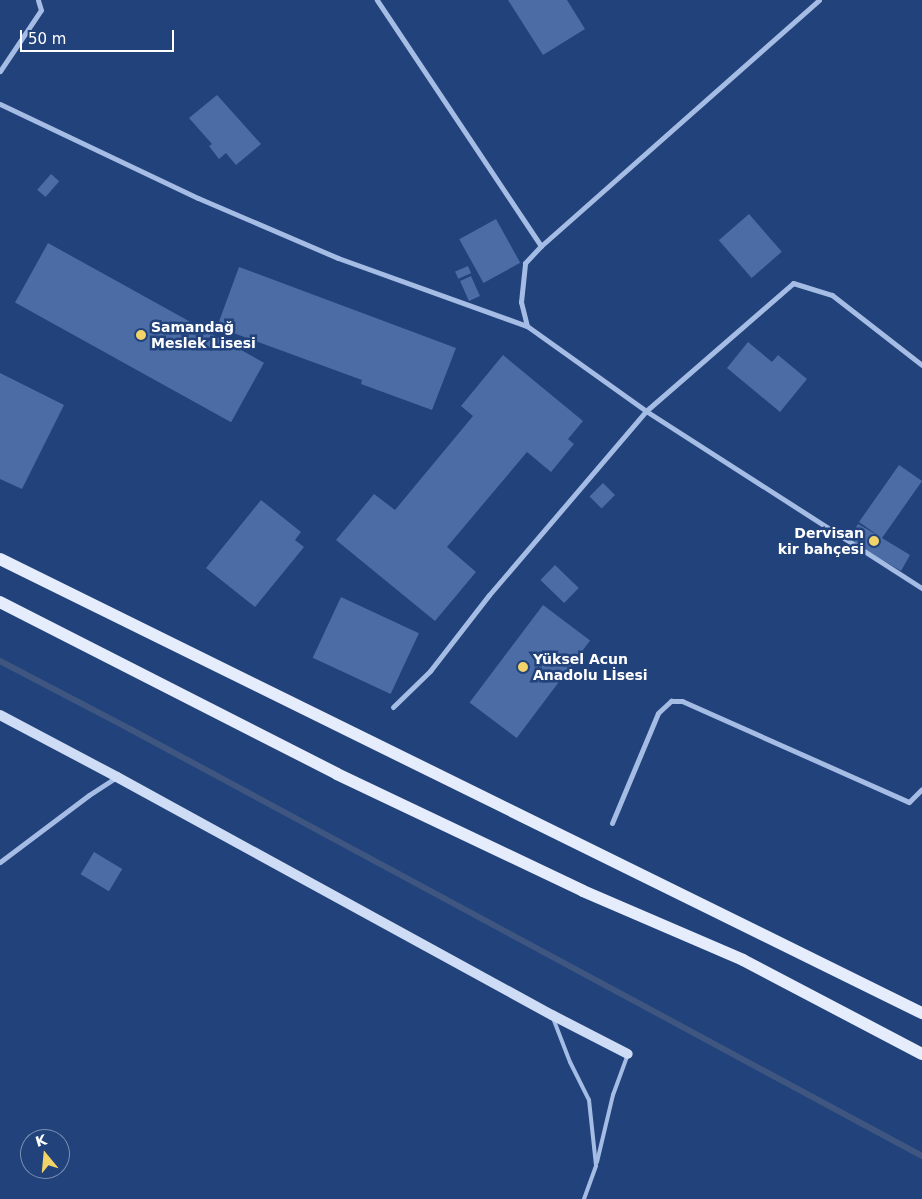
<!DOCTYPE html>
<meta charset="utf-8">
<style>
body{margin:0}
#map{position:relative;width:922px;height:1199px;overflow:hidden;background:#22427b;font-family:"DejaVu Sans",sans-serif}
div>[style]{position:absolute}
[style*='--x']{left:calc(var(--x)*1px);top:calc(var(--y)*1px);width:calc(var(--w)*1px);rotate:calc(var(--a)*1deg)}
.stream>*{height:6px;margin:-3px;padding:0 3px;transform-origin:3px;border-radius:3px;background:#3f5780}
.building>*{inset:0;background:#4b6ca4;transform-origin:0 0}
.lane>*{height:4px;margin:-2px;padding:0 2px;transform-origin:2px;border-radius:2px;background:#a5bde5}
.street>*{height:5px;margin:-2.5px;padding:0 2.5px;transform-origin:2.5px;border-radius:2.5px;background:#a5bde5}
.secondary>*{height:10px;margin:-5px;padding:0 5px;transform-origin:5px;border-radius:5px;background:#cedcf5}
.primary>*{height:12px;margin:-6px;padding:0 6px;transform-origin:6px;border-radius:6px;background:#e5edfd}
.dots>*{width:14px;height:14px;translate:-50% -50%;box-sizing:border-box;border:2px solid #22427b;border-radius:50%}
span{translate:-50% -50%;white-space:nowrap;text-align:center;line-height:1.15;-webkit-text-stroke:5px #22427b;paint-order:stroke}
.poi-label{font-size:14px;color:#fff;font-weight:700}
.left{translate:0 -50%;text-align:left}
.right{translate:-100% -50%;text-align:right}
.north{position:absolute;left:20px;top:1129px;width:50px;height:50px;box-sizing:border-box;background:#22427b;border:1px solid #7a8eb0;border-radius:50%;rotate:343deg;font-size:14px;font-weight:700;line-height:20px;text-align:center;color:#fff}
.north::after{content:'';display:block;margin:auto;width:18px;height:22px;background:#f1d367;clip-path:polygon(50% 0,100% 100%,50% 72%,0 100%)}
.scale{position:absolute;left:20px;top:30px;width:154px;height:22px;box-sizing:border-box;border:2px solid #fff;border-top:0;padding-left:6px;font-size:15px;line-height:18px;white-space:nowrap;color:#fff;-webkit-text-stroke:4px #22427b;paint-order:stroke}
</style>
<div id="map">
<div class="stream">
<i style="--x:0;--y:661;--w:147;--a:27.6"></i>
<i style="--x:130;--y:729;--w:900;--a:28.33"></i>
</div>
<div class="building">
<i style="clip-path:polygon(508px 0,567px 0,585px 29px,543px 55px)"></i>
<i style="clip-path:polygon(217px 95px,261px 144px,236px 165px,226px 153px,219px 159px,209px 146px,212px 144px,189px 118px)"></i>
<i style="left:51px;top:174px;width:11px;height:21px;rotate:41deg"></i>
<i style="left:749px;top:214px;width:50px;height:40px;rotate:49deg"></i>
<i style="left:496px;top:219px;width:50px;height:42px;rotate:61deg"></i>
<i style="left:48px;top:243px;width:247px;height:68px;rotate:29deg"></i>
<i style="left:468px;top:266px;width:8px;height:14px;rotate:67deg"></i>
<i style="clip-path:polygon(239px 267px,456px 348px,432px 410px,361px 384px,362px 380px,217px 327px)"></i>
<i style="left:471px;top:276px;width:22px;height:12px;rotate:66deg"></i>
<i style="clip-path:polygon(748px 342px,772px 362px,778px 355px,807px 379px,780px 412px,727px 368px)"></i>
<i style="clip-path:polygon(503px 355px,583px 421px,568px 439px,574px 444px,551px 472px,527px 452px,447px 547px,476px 572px,435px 621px,336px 540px,374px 494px,395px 510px,473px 416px,461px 406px)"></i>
<i style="clip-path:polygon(0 373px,64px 405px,22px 489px,0 479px)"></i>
<i style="clip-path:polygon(899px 465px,922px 481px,882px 538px,910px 555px,901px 571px,848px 540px,858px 524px,879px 536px,859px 522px)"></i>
<i style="left:603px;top:483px;width:17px;height:19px;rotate:45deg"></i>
<i style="clip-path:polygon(261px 500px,301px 532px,295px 540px,304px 547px,255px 607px,206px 568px)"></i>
<i style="left:555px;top:565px;width:33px;height:21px;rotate:44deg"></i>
<i style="left:341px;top:597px;width:86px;height:67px;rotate:25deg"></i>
<i style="left:543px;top:605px;width:59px;height:122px;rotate:37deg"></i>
<i style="left:94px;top:852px;width:33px;height:26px;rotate:31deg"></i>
</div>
<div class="lane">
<i style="--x:553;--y:1018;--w:47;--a:68.9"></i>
<i style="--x:570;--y:1062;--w:42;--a:63.4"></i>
<i style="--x:589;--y:1100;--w:66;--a:83.9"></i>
<i style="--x:596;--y:1166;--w:35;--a:110"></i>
<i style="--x:597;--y:1162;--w:69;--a:-76.6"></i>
<i style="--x:613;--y:1095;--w:44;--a:-69.9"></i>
</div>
<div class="street">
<i style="--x:0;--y:71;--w:73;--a:-56.1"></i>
<i style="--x:41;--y:10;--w:10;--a:-107"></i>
<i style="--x:0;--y:104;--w:219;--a:25.4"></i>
<i style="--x:198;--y:198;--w:152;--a:23.2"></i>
<i style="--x:338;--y:258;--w:201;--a:19.8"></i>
<i style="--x:527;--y:326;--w:25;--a:-104"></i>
<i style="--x:521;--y:302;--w:39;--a:-84"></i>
<i style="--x:525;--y:263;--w:23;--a:-47"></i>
<i style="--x:541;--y:246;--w:296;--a:-123.7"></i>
<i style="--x:541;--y:246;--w:371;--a:-41.5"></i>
<i style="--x:527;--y:326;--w:146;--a:35.5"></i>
<i style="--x:646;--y:411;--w:328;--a:32.7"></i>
<i style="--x:393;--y:707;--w:52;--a:-44.2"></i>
<i style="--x:430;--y:671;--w:96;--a:-52.2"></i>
<i style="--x:489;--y:595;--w:242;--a:-49.5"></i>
<i style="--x:646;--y:411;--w:195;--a:-41"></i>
<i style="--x:793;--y:283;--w:41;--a:17.1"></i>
<i style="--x:832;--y:295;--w:114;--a:37.9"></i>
<i style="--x:612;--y:823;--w:119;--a:-67.3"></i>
<i style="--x:658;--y:713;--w:18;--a:-43"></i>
<i style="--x:671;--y:701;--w:11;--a:0"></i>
<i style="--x:682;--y:701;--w:248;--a:24"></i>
<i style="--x:909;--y:802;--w:18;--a:-45"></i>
<i style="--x:0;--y:862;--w:111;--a:-37"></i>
<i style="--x:89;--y:795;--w:33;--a:-33"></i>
</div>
<div class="secondary">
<i style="--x:0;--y:715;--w:132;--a:27.9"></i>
<i style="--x:117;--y:777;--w:496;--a:28.7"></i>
<i style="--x:552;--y:1015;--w:85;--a:27.2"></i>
</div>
<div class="primary">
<i style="--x:0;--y:559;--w:1028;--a:26.22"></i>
<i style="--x:0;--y:602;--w:378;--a:27"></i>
<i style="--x:337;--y:774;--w:272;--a:25.4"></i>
<i style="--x:583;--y:891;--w:174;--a:23.3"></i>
<i style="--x:743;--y:960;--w:202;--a:27.7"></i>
</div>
<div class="dots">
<i style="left:141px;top:335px;background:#f1d367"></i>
<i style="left:874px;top:541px;background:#f1d367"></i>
<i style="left:523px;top:667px;background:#f1d367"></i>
</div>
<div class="poi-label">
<span class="left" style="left:151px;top:335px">Samandağ<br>Meslek Lisesi</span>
<span class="right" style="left:864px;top:541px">Dervisan<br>kir bahçesi</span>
<span class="left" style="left:533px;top:667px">Yüksel Acun<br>Anadolu Lİsesi</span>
</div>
<div class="north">K</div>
<div class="scale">50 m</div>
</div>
